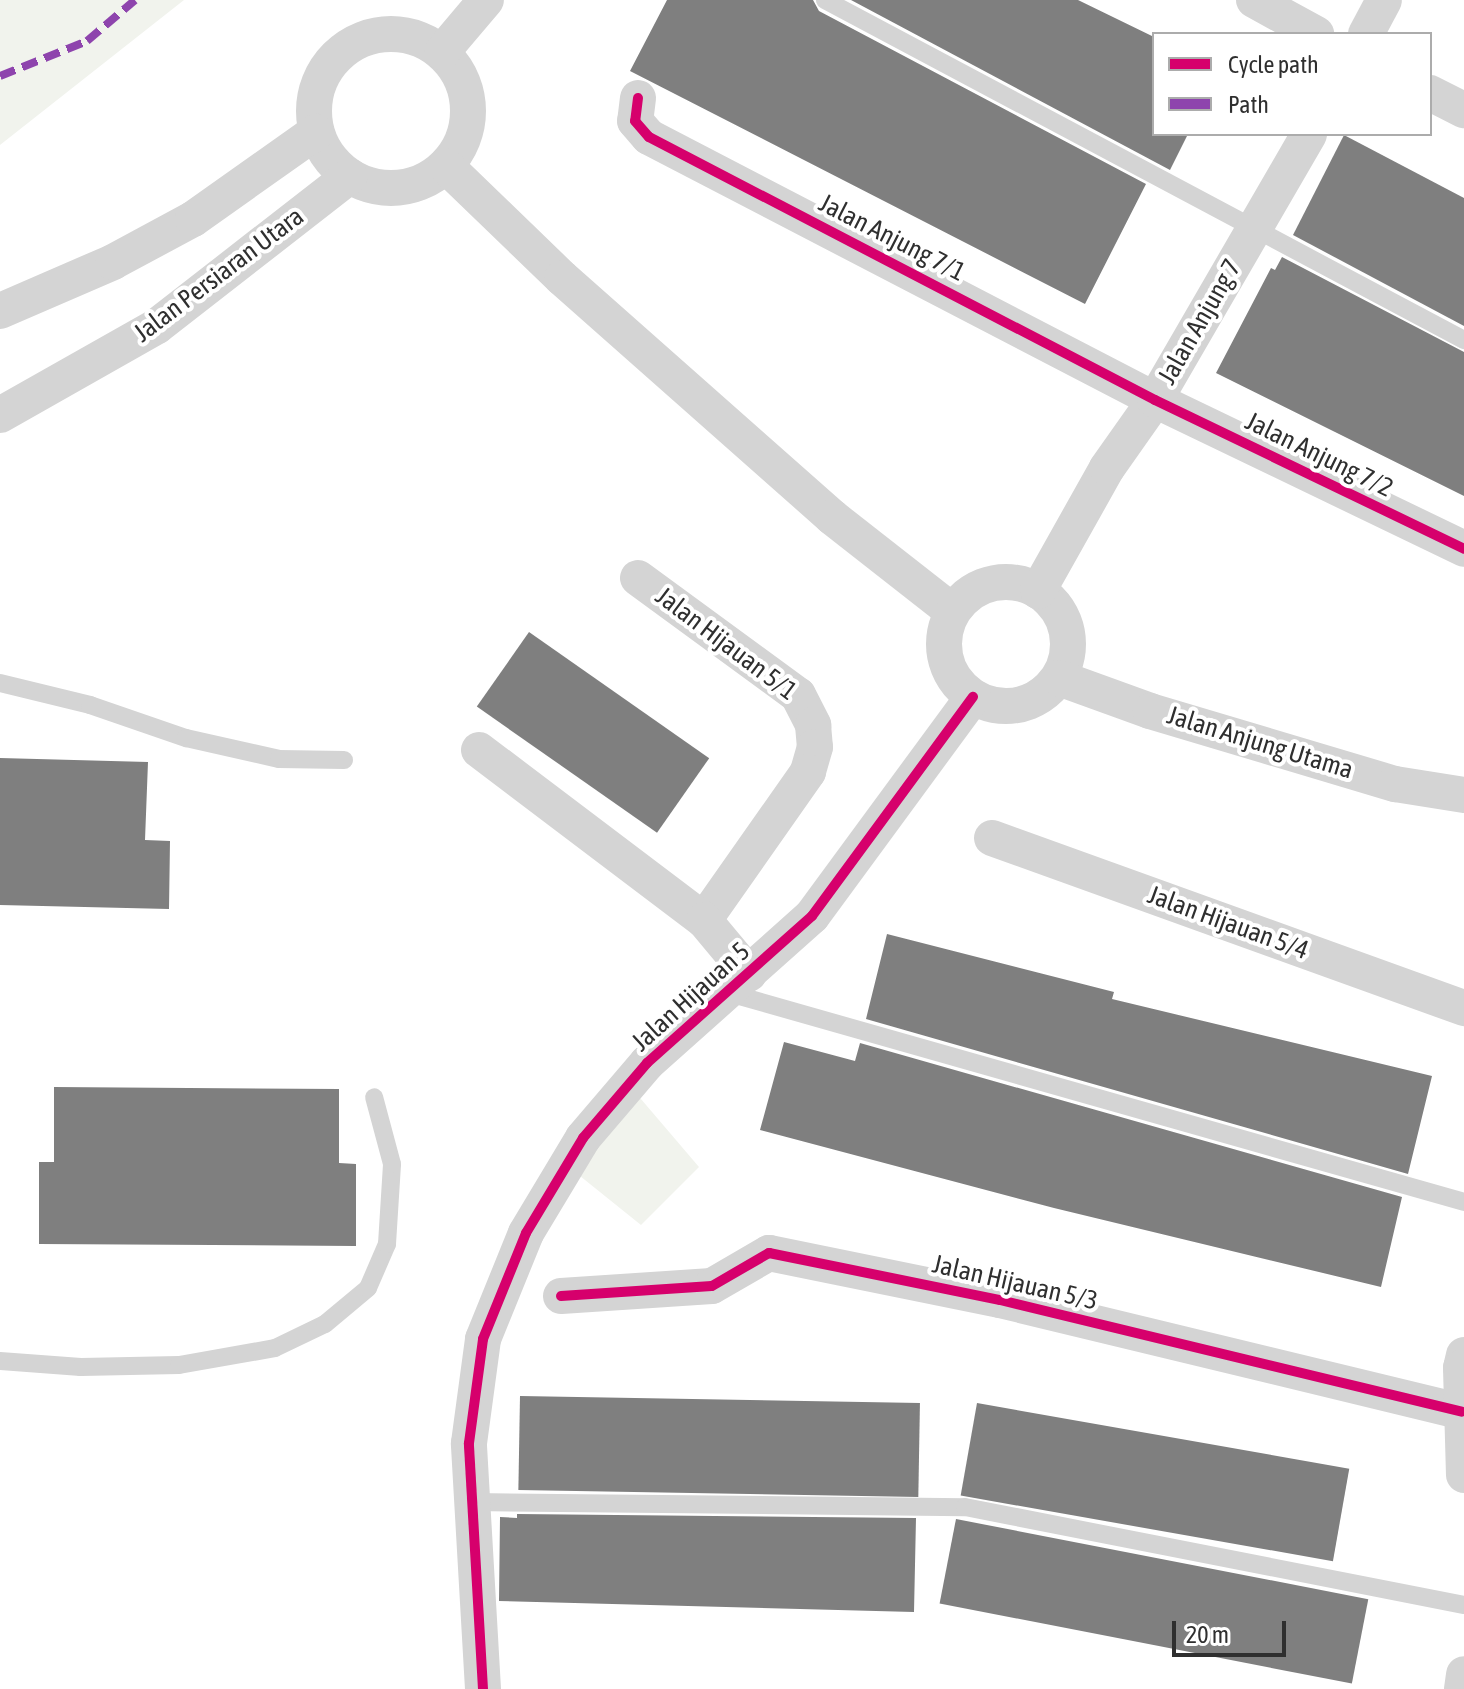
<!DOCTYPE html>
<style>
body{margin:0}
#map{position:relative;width:1464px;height:1689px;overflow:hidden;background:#fff;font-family:"Asap Condensed",sans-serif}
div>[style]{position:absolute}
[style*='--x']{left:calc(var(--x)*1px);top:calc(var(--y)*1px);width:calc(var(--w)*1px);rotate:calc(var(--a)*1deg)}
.green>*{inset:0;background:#f1f3ed}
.building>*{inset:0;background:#7f7f7f;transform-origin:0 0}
.lane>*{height:18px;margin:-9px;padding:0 9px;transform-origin:9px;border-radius:9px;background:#d4d4d4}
.street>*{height:36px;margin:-18px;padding:0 18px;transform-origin:18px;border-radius:18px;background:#d4d4d4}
.street>.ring{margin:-18px;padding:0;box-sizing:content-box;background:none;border:36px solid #d4d4d4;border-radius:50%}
.quiet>*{height:8px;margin-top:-4px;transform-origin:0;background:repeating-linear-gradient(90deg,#8e44ad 0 16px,transparent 0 24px)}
.cycleway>*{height:10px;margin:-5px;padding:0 5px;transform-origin:5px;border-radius:5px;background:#d6006c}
span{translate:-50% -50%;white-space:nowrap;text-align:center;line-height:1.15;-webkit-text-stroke:8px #fff;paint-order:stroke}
.street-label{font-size:26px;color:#2f2f2f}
.legend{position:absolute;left:1152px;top:32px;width:280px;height:104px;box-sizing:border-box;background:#fff;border:2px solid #acacac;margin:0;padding:10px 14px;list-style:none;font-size:24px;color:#2f2f2f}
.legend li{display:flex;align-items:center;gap:16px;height:40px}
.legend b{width:40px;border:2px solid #acacac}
.scale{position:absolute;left:1172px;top:1621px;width:114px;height:36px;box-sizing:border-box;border:4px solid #2f2f2f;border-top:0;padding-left:10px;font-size:24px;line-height:28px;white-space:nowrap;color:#2f2f2f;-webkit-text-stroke:6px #fff;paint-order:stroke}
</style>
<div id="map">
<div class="green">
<i style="clip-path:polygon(0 0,184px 0,0 145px)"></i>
<i style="clip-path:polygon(629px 1085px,699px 1167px,641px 1225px,580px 1176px)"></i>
</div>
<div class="building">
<i style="clip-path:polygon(667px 0,813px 0,819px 11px,1146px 184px,1085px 304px,630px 71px)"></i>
<i style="clip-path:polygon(851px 0,1078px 0,1154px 37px,1154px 134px,1188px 134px,1170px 170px)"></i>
<i style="clip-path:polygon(1344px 135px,1464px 198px,1464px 326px,1293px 235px)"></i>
<i style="clip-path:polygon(1282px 257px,1464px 352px,1464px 496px,1216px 373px,1271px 268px,1275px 270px)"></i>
<i style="left:529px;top:632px;width:220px;height:91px;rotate:35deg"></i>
<i style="clip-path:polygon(0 758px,148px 762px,145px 840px,170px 841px,169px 909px,0 905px)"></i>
<i style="clip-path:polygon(887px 934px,1114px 992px,1112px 999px,1432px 1076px,1408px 1174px,866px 1019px)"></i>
<i style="clip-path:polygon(784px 1042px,855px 1061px,860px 1043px,1402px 1197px,1381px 1287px,1054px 1208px,760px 1130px)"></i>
<i style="clip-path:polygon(54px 1087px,339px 1089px,339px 1163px,356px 1164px,356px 1246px,39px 1244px,39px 1162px,54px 1162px)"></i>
<i style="left:520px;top:1396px;width:400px;height:94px;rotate:1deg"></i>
<i style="left:977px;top:1403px;width:378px;height:94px;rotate:10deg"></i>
<i style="clip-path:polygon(517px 1514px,916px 1518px,914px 1612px,499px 1601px,500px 1517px,517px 1518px)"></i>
<i style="left:956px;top:1519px;width:420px;height:86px;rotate:11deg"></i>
</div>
<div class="lane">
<i style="--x:825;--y:0;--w:724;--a:28.02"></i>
<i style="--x:0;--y:683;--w:93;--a:13.7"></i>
<i style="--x:90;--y:705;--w:102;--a:19"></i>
<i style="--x:186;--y:738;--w:95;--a:12.7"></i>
<i style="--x:279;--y:759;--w:65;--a:0.9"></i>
<i style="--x:729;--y:993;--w:764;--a:15.87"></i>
<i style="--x:0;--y:1361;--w:81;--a:4.2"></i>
<i style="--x:81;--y:1367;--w:98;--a:-1.2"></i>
<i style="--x:179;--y:1365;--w:97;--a:-10"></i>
<i style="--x:275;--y:1348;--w:55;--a:-25.6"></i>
<i style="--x:325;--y:1324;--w:56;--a:-39.9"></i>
<i style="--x:368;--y:1288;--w:48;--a:-66.6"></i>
<i style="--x:387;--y:1244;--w:80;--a:-86.4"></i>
<i style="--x:392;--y:1164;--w:69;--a:-105"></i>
<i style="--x:472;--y:1502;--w:493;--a:0.6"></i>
<i style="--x:965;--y:1507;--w:509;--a:11.11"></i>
</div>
<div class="street">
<i style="--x:1254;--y:0;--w:71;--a:28.7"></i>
<i style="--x:1366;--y:34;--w:38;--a:-62"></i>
<i class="ring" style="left:314px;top:34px;width:118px;height:118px"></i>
<i style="--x:442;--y:52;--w:68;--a:-49.8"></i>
<i style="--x:1430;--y:93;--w:38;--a:27"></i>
<i style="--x:638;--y:98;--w:23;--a:97"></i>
<i style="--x:635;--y:121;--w:21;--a:49"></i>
<i style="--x:649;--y:137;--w:570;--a:27.46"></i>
<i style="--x:1155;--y:400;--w:343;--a:25.7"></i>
<i style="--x:446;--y:166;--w:161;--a:44"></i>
<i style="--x:562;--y:278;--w:361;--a:41.5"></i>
<i style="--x:832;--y:517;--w:152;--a:38.1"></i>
<i style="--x:0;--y:311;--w:123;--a:-23.4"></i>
<i style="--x:113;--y:262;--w:91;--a:-28.3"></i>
<i style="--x:193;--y:219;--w:151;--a:-35.3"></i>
<i style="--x:0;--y:415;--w:180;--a:-29.5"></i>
<i style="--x:157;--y:326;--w:244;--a:-37.9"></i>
<i style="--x:638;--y:578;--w:198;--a:36.2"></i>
<i style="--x:798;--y:695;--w:34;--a:63"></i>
<i style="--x:813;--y:725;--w:22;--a:85"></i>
<i style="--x:815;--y:747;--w:26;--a:106"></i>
<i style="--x:808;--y:772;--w:181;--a:125.1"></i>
<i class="ring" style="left:944px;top:582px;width:88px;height:88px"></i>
<i style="--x:1038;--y:591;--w:141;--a:-60.7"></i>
<i style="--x:1107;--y:468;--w:83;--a:-54.8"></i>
<i style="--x:1155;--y:400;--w:307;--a:-59.9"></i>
<i style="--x:1059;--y:678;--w:97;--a:19.9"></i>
<i style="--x:1150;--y:711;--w:256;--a:16.6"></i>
<i style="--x:1395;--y:784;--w:70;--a:9.1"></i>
<i style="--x:479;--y:750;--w:282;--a:37.1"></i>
<i style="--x:704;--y:920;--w:70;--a:50.2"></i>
<i style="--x:992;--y:838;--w:502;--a:19.81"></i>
<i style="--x:561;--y:1296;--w:151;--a:-3.8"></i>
<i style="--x:712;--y:1286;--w:66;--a:-30.1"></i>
<i style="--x:769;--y:1253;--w:236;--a:11.5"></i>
<i style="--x:1000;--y:1300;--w:475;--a:13.6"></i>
<i style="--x:1464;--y:1355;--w:13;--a:103"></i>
<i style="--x:1461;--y:1368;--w:107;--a:88.4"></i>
<i style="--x:483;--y:1689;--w:246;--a:-93.3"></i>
<i style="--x:469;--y:1443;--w:105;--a:-82.3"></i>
<i style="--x:483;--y:1339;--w:114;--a:-67.9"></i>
<i style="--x:526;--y:1233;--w:111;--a:-59"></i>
<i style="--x:583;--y:1138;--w:99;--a:-49.5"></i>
<i style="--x:647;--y:1063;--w:221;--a:-41.7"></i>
<i style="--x:812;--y:916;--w:272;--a:-53.7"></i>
<i style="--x:1462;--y:1689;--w:15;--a:-82"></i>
</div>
<div class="quiet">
<i style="--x:0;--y:76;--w:94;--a:-21.9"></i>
<i style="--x:87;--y:41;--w:63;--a:-40.5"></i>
</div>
<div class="cycleway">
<i style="--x:638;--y:98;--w:23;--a:97"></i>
<i style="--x:635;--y:121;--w:21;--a:49"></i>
<i style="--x:649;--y:137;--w:570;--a:27.46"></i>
<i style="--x:1155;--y:400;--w:343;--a:25.7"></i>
<i style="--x:561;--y:1296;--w:151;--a:-3.8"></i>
<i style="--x:712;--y:1286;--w:66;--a:-30.1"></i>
<i style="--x:769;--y:1253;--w:236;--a:11.5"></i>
<i style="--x:1000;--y:1300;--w:475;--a:13.6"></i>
<i style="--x:483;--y:1689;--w:246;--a:-93.3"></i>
<i style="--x:469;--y:1443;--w:105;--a:-82.3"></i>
<i style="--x:483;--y:1339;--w:114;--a:-67.9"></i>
<i style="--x:526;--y:1233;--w:111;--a:-59"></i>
<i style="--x:583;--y:1138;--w:99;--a:-49.5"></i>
<i style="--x:647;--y:1063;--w:221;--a:-41.7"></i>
<i style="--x:812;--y:916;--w:272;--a:-53.7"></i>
</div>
<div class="street-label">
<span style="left:892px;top:238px;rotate:27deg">Jalan Anjung 7/1</span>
<span style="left:219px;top:275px;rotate:-37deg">Jalan Persiaran Utara</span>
<span style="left:1200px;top:322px;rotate:-60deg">Jalan Anjung 7</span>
<span style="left:1319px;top:455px;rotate:26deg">Jalan Anjung 7/2</span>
<span style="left:726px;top:644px;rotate:37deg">Jalan Hijauan 5/1</span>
<span style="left:1260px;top:743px;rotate:17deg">Jalan Anjung Utama</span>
<span style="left:1228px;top:923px;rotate:20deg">Jalan Hijauan 5/4</span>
<span style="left:691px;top:997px;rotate:-42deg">Jalan Hijauan 5</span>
<span style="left:1015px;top:1283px;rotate:13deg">Jalan Hijauan 5/3</span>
</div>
<ul class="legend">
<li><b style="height:10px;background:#d6006c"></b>Cycle path</li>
<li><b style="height:10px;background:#8e44ad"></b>Path</li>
</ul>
<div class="scale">20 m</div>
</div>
